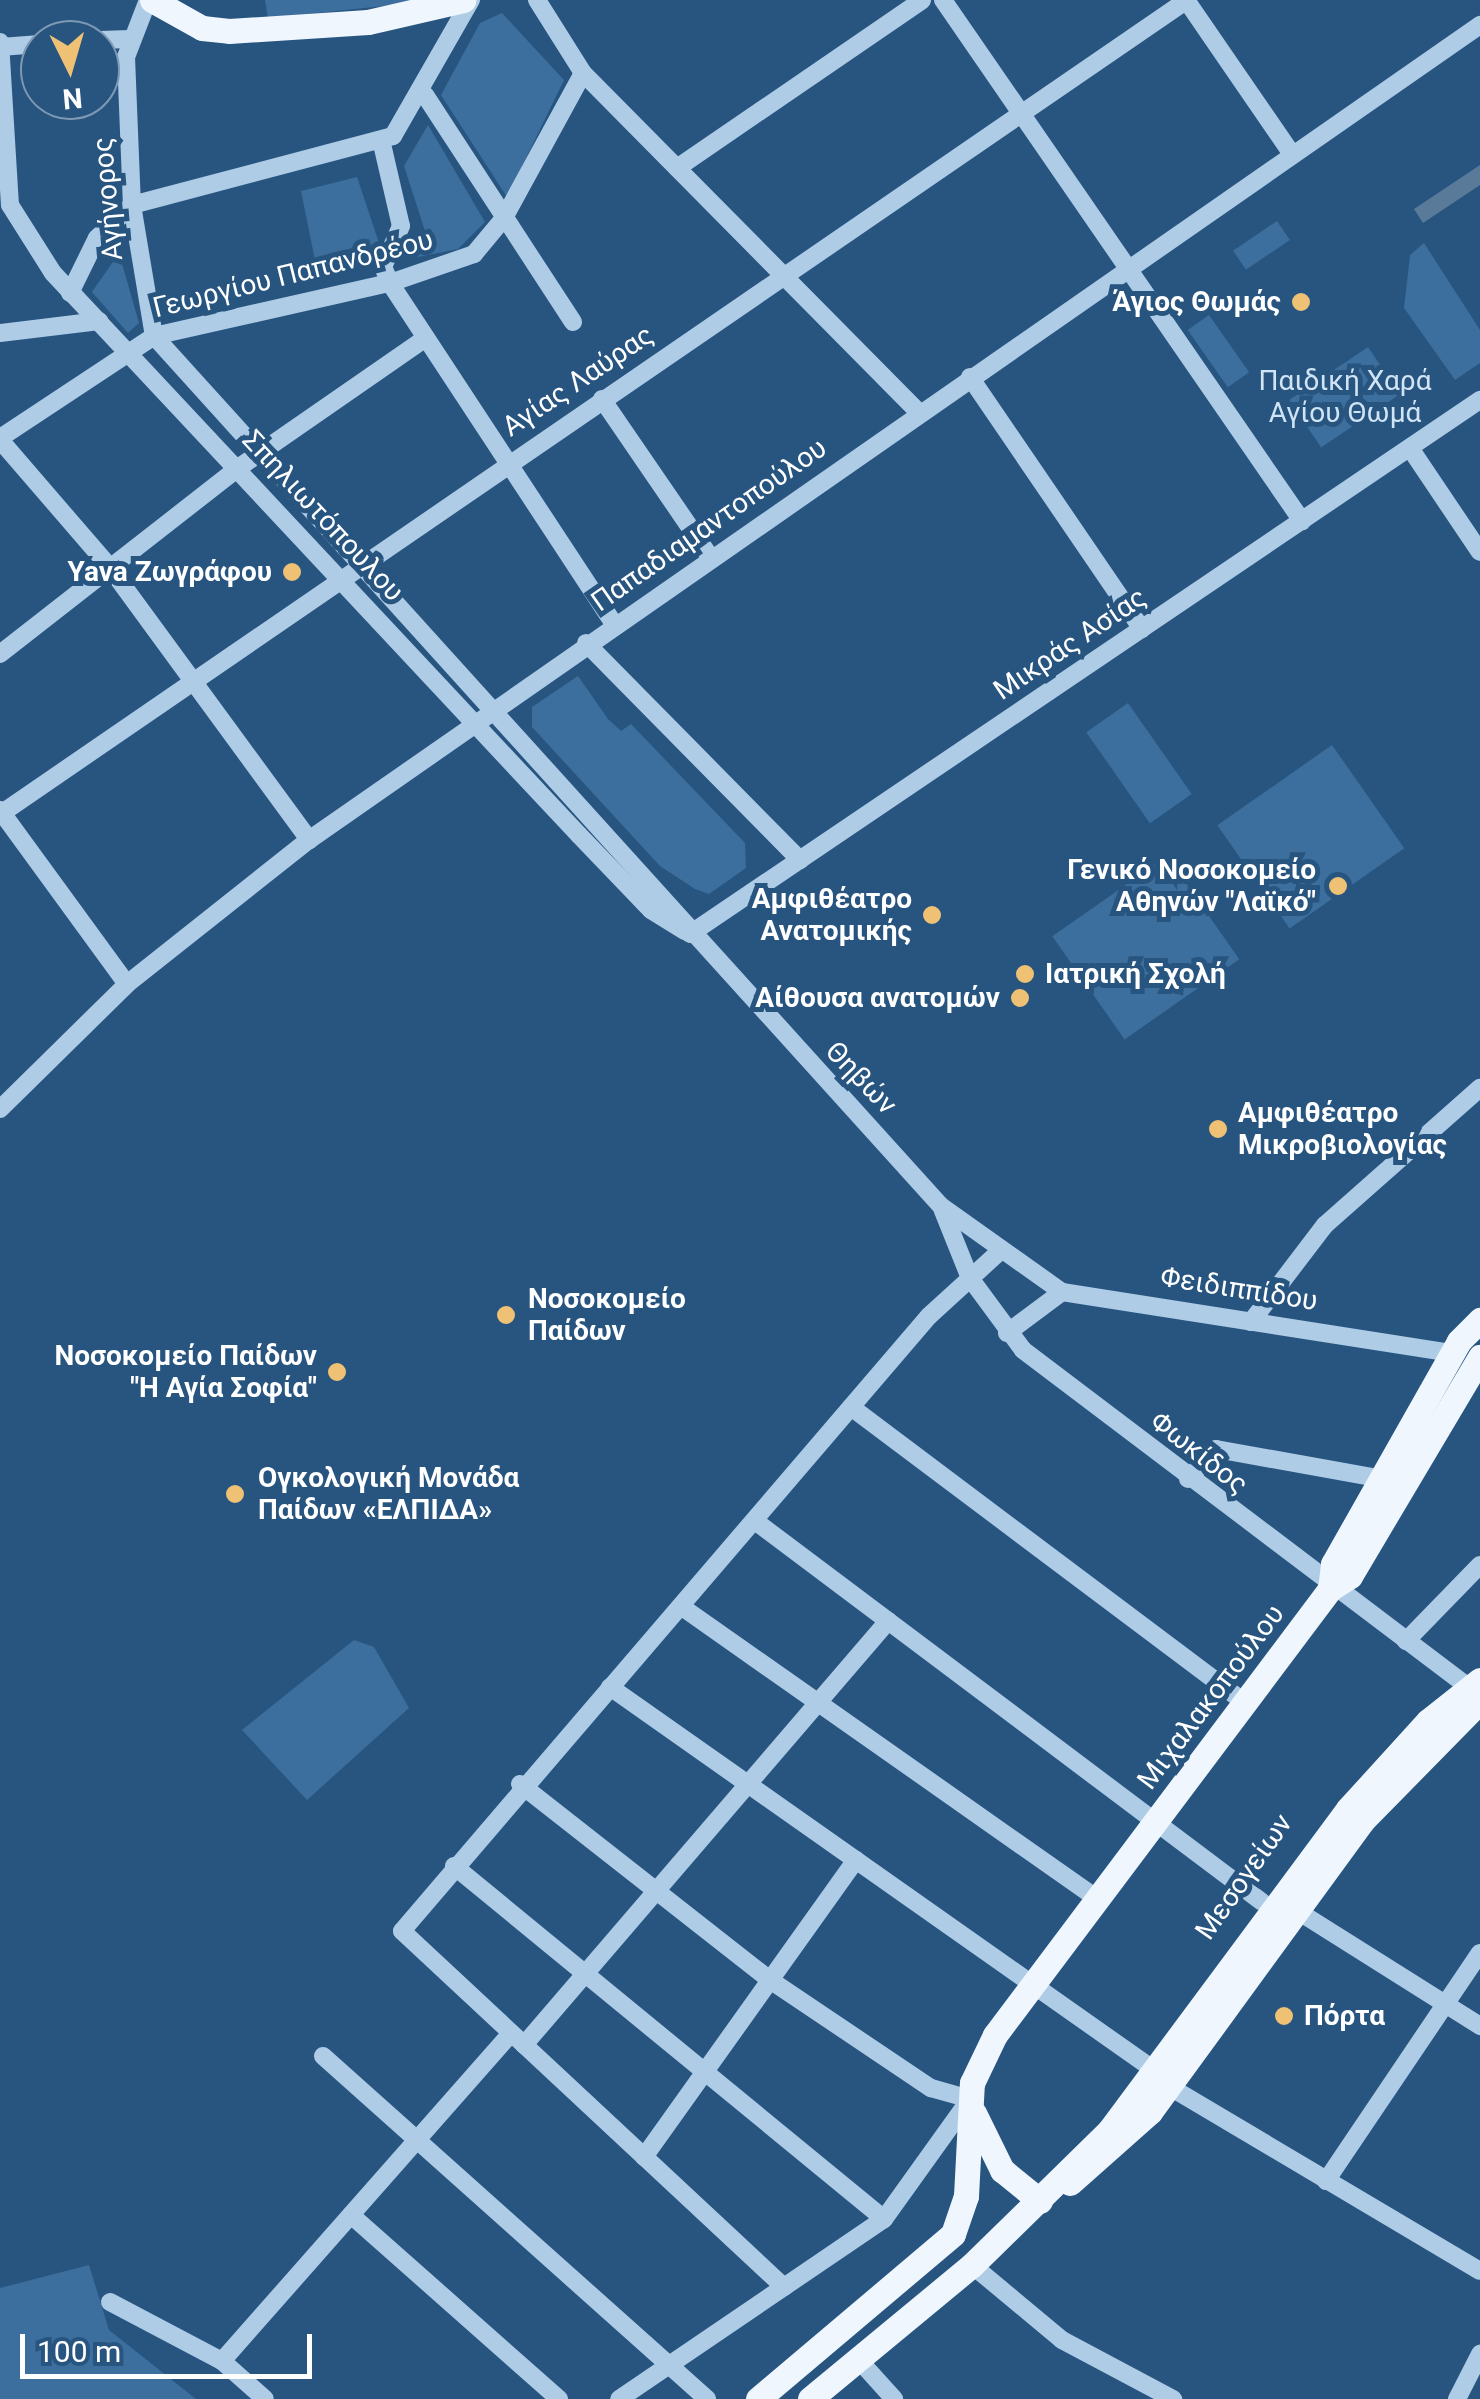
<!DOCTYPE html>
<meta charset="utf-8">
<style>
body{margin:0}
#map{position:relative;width:1480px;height:2399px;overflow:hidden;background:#275580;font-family:Roboto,sans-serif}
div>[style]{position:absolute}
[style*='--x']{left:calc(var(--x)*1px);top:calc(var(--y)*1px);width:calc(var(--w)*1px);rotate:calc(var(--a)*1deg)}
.green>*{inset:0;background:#3c6f9d;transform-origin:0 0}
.water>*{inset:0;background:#597a98}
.minor>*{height:18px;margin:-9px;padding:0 9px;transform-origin:9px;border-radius:9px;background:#aecce6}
.major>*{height:25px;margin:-12.5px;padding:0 12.5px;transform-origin:12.5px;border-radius:12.5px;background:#eff6fd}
.dots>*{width:28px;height:28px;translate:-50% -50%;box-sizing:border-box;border:5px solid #275580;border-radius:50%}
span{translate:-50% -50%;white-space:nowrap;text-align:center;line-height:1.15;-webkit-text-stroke:10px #275580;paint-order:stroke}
.street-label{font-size:28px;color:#fff}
.poi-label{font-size:28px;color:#fff;font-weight:700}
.right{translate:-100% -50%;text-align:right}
.left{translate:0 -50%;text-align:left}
.park-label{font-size:28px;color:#d1e4f5}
.north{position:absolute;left:20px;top:20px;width:100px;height:100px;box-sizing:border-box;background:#275580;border:2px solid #7d99b3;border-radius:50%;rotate:175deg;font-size:28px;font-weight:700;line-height:40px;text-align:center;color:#fff}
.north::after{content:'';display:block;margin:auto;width:35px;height:45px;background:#eec174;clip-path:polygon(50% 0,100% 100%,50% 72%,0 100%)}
.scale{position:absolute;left:20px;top:2334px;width:292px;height:45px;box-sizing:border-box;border:5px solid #fff;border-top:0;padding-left:12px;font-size:30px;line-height:35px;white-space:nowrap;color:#fff;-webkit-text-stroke:8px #275580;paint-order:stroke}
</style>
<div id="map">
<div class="green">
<i style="clip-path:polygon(265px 0,442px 0,268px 18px)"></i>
<i style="clip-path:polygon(502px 13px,564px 80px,507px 197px,441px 95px,480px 23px)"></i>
<i style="clip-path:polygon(428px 125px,485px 222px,458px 249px,408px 259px,426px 234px,404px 166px)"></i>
<i style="clip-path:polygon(357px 177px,379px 243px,319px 280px,301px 191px)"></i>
<i style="left:1277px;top:221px;width:23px;height:53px;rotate:56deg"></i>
<i style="clip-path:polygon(1424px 243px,1480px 330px,1480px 363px,1455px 380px,1404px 308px,1410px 255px)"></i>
<i style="clip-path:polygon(119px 253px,139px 323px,128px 333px,92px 292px)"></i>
<i style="left:1209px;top:315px;width:70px;height:26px;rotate:55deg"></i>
<i style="left:1368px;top:347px;width:57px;height:95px;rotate:56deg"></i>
<i style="clip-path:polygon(578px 676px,608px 719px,621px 731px,631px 724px,745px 843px,746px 868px,709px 894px,695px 889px,660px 866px,532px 727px,532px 707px)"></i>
<i style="left:1128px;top:703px;width:111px;height:51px;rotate:55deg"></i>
<i style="left:1332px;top:745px;width:126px;height:140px;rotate:55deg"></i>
<i style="left:1167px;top:856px;width:126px;height:140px;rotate:55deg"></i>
<i style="clip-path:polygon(354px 1640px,374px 1647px,409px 1708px,307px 1800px,242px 1730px)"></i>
<i style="clip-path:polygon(89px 2265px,109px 2330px,196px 2399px,0 2399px,0 2288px)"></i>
</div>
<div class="water">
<i style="clip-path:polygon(1480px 165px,1480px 185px,1423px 223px,1414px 209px)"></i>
</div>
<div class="minor">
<i style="--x:148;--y:0;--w:61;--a:111.1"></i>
<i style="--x:126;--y:57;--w:148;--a:87.7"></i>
<i style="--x:132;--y:205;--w:133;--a:80.5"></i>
<i style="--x:154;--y:336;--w:1173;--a:47.87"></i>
<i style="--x:941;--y:1206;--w:148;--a:35.4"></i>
<i style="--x:1062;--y:1292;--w:395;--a:8.9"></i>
<i style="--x:537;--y:0;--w:86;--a:57.8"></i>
<i style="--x:583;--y:73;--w:477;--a:45.3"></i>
<i style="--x:943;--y:0;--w:633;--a:55.43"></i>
<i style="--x:1186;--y:0;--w:187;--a:55.5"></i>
<i style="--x:100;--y:40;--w:30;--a:-2"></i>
<i style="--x:0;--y:42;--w:163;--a:86.5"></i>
<i style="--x:10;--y:205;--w:80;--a:57.7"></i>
<i style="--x:53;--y:273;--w:770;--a:46.9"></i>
<i style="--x:579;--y:835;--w:104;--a:46.2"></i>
<i style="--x:651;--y:910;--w:40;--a:32"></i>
<i style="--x:0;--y:47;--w:40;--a:-4.3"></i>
<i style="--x:425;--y:95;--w:271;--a:56.9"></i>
<i style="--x:382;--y:144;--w:84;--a:77"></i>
<i style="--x:401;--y:226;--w:45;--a:113.7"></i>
<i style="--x:383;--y:267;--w:17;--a:66"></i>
<i style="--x:390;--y:283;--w:408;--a:56.7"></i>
<i style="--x:677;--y:168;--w:297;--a:-34.4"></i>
<i style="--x:70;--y:293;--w:61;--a:-63.9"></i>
<i style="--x:97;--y:238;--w:48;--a:-43.3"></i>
<i style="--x:132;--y:205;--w:270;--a:-14.8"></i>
<i style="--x:393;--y:136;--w:157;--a:-60.2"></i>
<i style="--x:0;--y:333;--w:100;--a:-6.9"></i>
<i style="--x:970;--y:377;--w:305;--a:55.7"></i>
<i style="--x:602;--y:399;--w:191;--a:55.6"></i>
<i style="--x:0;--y:438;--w:185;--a:-33.5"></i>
<i style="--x:154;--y:336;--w:242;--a:-12.7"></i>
<i style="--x:390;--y:283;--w:89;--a:-19"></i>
<i style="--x:474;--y:254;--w:47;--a:-50.2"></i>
<i style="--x:504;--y:218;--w:165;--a:-61.4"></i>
<i style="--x:0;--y:440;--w:165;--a:49.2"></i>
<i style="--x:108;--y:565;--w:341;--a:53.8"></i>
<i style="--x:1410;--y:448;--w:125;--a:56.1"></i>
<i style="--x:586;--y:643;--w:305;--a:45.4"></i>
<i style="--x:0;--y:654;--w:306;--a:-38"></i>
<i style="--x:241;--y:466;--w:221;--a:-34.7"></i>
<i style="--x:0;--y:810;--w:215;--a:53.9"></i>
<i style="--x:2;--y:813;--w:1437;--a:-34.45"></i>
<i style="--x:690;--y:934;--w:954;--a:-34.06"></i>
<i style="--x:0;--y:1109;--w:178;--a:-44.5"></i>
<i style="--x:127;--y:984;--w:232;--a:-38.4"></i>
<i style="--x:309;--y:840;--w:1427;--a:-34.84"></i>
<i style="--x:943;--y:1211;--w:72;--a:68.1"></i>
<i style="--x:970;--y:1278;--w:89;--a:53.6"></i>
<i style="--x:1023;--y:1350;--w:567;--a:37.11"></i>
<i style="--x:1251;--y:1322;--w:122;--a:-52.7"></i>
<i style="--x:1325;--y:1225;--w:207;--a:-41.5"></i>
<i style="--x:1007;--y:1333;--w:69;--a:-36.7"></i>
<i style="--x:851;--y:1407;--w:491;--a:36.9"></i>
<i style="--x:1188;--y:1479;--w:41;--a:-47"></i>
<i style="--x:1216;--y:1449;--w:169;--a:10.2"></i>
<i style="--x:755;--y:1521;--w:634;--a:36.92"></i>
<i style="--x:682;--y:1607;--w:506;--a:35.1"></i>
<i style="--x:1406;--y:1641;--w:106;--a:-45.8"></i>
<i style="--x:610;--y:1687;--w:657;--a:35.14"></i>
<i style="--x:520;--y:1784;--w:318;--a:38.1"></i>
<i style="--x:770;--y:1980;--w:194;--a:33.9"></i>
<i style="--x:931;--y:2088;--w:41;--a:15.8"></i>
<i style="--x:970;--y:2099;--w:148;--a:125.6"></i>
<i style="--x:884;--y:2219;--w:320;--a:145.8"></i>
<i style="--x:454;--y:1866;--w:556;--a:39.38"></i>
<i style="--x:1296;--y:1910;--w:218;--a:32.2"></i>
<i style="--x:524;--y:2045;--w:559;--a:-49.35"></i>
<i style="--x:323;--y:2056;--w:515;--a:41.77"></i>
<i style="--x:1170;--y:2087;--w:360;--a:30.7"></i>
<i style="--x:644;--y:2157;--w:365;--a:-54.5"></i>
<i style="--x:1326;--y:2181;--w:275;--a:-56"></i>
<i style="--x:351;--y:2215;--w:278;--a:41.5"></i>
<i style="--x:972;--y:2265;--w:117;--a:39.8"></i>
<i style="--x:1062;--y:2340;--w:126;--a:28"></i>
<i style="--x:784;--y:2287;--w:522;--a:-137.02"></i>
<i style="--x:402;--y:1931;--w:810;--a:-49.41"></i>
<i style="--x:929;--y:1316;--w:95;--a:-42.4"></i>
<i style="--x:110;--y:2302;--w:127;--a:27.8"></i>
<i style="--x:222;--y:2361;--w:57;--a:41.5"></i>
<i style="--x:858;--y:2359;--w:54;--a:48"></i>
<i style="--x:222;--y:2361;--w:437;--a:-48.6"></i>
<i style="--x:1457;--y:2399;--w:51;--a:-62.9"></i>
</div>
<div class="major">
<i style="--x:152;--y:0;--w:57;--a:29.2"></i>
<i style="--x:202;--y:28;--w:27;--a:6"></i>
<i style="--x:229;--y:31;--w:139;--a:-3.7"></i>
<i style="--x:368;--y:22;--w:98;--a:-13"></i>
<i style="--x:1330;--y:1589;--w:24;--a:-33"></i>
<i style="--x:1350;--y:1576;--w:255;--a:-59.3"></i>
<i style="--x:974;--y:2113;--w:64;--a:63.8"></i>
<i style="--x:1002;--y:2170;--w:49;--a:39.2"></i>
<i style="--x:1070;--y:2183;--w:107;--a:-41.6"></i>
<i style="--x:1150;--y:2112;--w:361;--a:-53.9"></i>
<i style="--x:1363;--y:1820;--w:167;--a:-45.5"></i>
<i style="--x:758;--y:2399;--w:255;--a:-40.2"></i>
<i style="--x:953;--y:2234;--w:40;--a:-71.1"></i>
<i style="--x:966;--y:2196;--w:113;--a:-87"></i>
<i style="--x:972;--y:2083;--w:53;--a:-64.4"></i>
<i style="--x:995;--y:2035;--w:558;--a:-53.09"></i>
<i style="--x:1330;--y:1589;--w:25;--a:-83"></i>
<i style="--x:1333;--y:1564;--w:256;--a:-60.5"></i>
<i style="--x:1459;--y:1341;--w:30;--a:-45"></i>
<i style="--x:810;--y:2399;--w:210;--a:-39.6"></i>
<i style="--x:972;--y:2265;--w:192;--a:-44.4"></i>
<i style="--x:1109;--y:2131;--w:401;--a:-53.4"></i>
<i style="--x:1348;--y:1809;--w:119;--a:-47.7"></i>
<i style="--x:1428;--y:1721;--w:66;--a:-38.3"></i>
</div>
<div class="dots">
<i style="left:1301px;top:302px;background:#eec174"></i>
<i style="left:292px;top:572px;background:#eec174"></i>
<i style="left:1338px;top:886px;background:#eec174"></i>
<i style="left:932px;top:915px;background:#eec174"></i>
<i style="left:1025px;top:974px;background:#eec174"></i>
<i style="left:1020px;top:998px;background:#eec174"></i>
<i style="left:1218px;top:1129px;background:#eec174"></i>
<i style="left:506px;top:1315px;background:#eec174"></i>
<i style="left:337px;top:1372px;background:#eec174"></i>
<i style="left:235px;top:1494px;background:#eec174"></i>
<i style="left:1284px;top:2016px;background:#eec174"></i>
</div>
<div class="street-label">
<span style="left:108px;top:199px;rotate:-95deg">Αγήνορος</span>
<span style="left:293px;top:274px;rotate:-14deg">Γεωργίου Παπανδρέου</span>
<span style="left:578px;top:381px;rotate:-34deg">Αγίας Λαύρας</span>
<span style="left:323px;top:516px;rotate:47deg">Σπηλιωτόπουλου</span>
<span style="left:709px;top:525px;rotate:-35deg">Παπαδιαμαντοπούλου</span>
<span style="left:1070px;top:644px;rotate:-34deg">Μικράς Ασίας</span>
<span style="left:861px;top:1078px;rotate:46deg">Θηβών</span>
<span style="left:1239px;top:1289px;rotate:9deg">Φειδιππίδου</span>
<span style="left:1199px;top:1453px;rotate:38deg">Φωκίδος</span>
<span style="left:1211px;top:1697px;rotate:-53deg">Μιχαλακοπούλου</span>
<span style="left:1244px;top:1877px;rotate:-55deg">Μεσογείων</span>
</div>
<div class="poi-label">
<span class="right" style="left:1281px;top:302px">Άγιος Θωμάς</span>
<span class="right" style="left:272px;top:572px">Yava Ζωγράφου</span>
<span class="right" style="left:1316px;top:886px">Γενικό Νοσοκομείο<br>Αθηνών "Λαϊκό"</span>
<span class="right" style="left:912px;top:915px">Αμφιθέατρο<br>Ανατομικής</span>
<span class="left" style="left:1045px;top:974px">Ιατρική Σχολή</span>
<span class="right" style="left:1000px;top:998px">Αίθουσα ανατομών</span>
<span class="left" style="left:1238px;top:1129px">Αμφιθέατρο<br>Μικροβιολογίας</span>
<span class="left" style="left:528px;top:1315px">Νοσοκομείο<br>Παίδων</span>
<span class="right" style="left:317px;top:1372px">Νοσοκομείο Παίδων<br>"Η Αγία Σοφία"</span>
<span class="left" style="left:258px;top:1494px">Ογκολογική Μονάδα<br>Παίδων «ΕΛΠΙΔΑ»</span>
<span class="left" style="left:1304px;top:2016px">Πόρτα</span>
</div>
<div class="park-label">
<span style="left:1345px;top:397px">Παιδική Χαρά<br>Αγίου Θωμά</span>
</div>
<div class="north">N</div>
<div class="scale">100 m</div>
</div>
